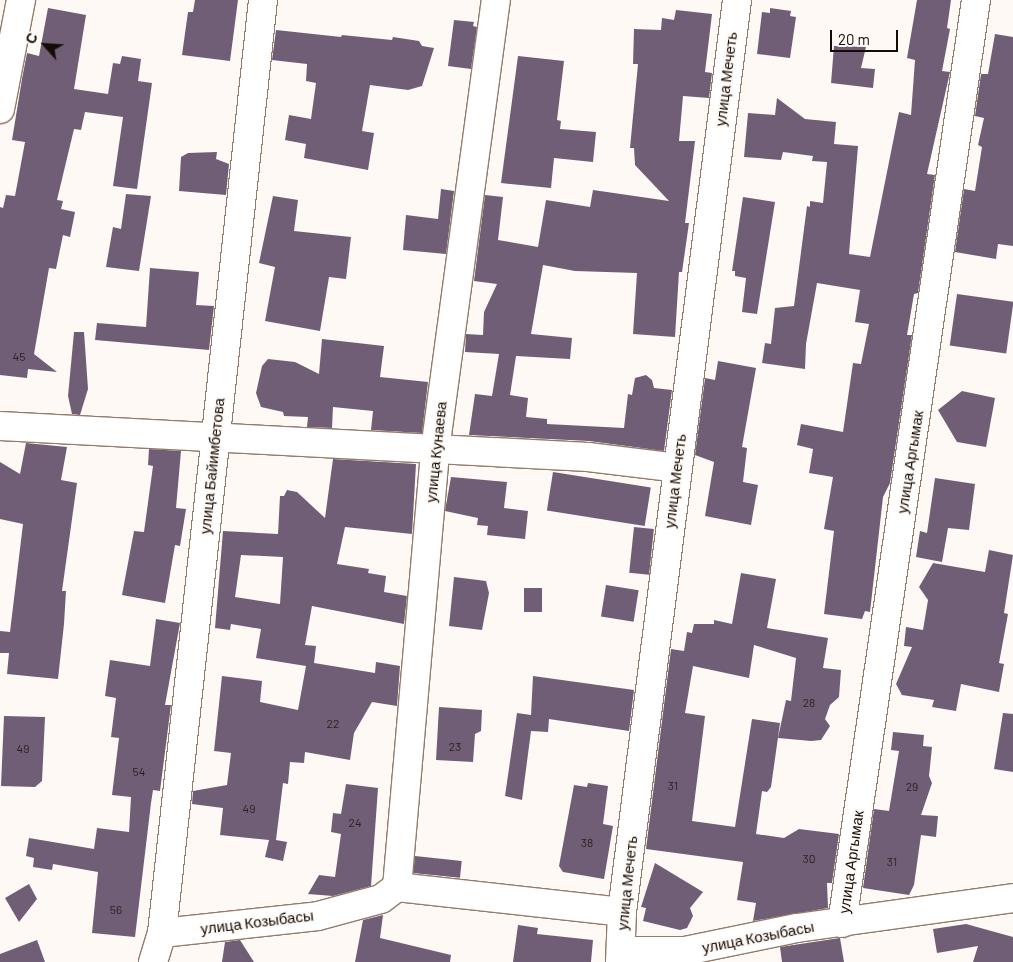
<!DOCTYPE html>
<meta charset="utf-8">
<style>
body{margin:0}
#map{position:relative;width:1013px;height:962px;overflow:hidden;background:#fef9f5;font-family:Barlow,sans-serif}
div>[style]{position:absolute}
[style*='--x']{left:calc(var(--x)*1px);top:calc(var(--y)*1px);width:calc(var(--w)*1px);rotate:calc(var(--a)*1deg)}
.building>*{inset:0;background:#705e76;transform-origin:0 0}
.roads{filter:drop-shadow(1px 0 #937b69) drop-shadow(-1px 0 #937b69) drop-shadow(0 1px #937b69) drop-shadow(0 -1px #937b69)}
.minor>*{height:28px;margin:-14px;padding:0 14px;transform-origin:14px;border-radius:14px;background:#fff}
span{translate:-50% -50%;white-space:nowrap;text-align:center;line-height:1.15;-webkit-text-stroke:4px #fef9f5;paint-order:stroke}
.number-label{font-size:12px;color:#2b2022}
.number-label span{-webkit-text-stroke-width:0}
.street-label{font-size:15px;color:#140c06}
.north{position:absolute;left:20px;top:20px;width:50px;height:50px;-webkit-text-stroke:4px #fef9f5;paint-order:stroke;rotate:296deg;font-size:14px;font-weight:700;line-height:20px;text-align:center;color:#140c06}
.north::after{content:'';display:block;margin:auto;width:18px;height:22px;background:#140c06;clip-path:polygon(50% 0,100% 100%,50% 72%,0 100%)}
.scale{position:absolute;left:830px;top:30px;width:68px;height:22px;box-sizing:border-box;border:2px solid #140c06;border-top:0;padding-left:6px;font-size:15px;line-height:18px;white-space:nowrap;color:#140c06;-webkit-text-stroke:4px #fef9f5;paint-order:stroke}
</style>
<div id="map">
<div class="building">
<i style="clip-path:polygon(195px 0,238px 0,230px 61px,182px 55px,188px 12px,193px 12px)"></i>
<i style="clip-path:polygon(917px 0,951px 0,947px 28px,950px 29px,942px 71px,950px 72px,927px 174px,935px 175px,918px 293px,914px 294px,907px 335px,912px 335px,890px 483px,883px 497px,870px 612px,865px 611px,862px 619px,824px 614px,834px 531px,824px 529px,833px 477px,809px 473px,813px 449px,797px 445px,801px 424px,843px 432px,853px 363px,861px 364px,869px 324px,855px 322px,860px 290px,817px 283px,806px 344px,805px 369px,762px 363px,765px 343px,771px 344px,775px 308px,794px 306px,807px 206px,810px 207px,810px 201px,823px 203px,827px 162px,812px 161px,813px 156px,783px 152px,781px 160px,744px 157px,748px 113px,775px 115px,777px 98px,805px 119px,836px 122px,834px 144px,858px 146px,849px 254px,870px 257px,899px 112px,911px 115px,915px 60px,907px 58px)"></i>
<i style="clip-path:polygon(48px 8px,86px 15px,74px 89px,108px 94px,113px 63px,120px 64px,122px 56px,141px 59px,138px 81px,152px 83px,137px 189px,113px 186px,123px 117px,85px 112px,81px 130px,74px 129px,57px 200px,63px 201px,61px 209px,75px 212px,70px 237px,63px 235px,56px 269px,49px 268px,34px 354px,57px 372px,28px 369px,27px 378px,0 375px,0 207px,3px 208px,6px 195px,15px 196px,25px 142px,12px 140px,22px 79px,27px 53px,39px 56px)"></i>
<i style="clip-path:polygon(770px 8px,791px 11px,790px 16px,796px 17px,790px 58px,757px 54px,762px 12px,770px 13px)"></i>
<i style="clip-path:polygon(676px 10px,712px 14px,705px 72px,712px 73px,709px 98px,683px 96px,679px 141px,695px 141px,685px 223px,689px 223px,682px 272px,679px 272px,675px 337px,633px 334px,637px 273px,575px 271px,543px 265px,531px 334px,572px 338px,570px 359px,516px 356px,510px 395px,528px 398px,526px 417px,547px 419px,547px 424px,624px 428px,628px 394px,632px 395px,635px 378px,646px 375px,652px 380px,654px 388px,672px 390px,664px 451px,589px 441px,469px 435px,475px 394px,492px 396px,499px 354px,465px 352px,466px 334px,483px 335px,484px 312px,497px 284px,474px 281px,485px 195px,503px 197px,498px 240px,538px 247px,546px 200px,590px 207px,593px 190px,669px 201px,635px 165px,634px 148px,630px 148px,638px 64px,633px 64px,634px 29px,661px 30px,662px 18px,674px 20px)"></i>
<i style="clip-path:polygon(454px 20px,474px 22px,473px 26px,477px 27px,471px 69px,448px 66px)"></i>
<i style="clip-path:polygon(276px 30px,341px 37px,342px 35px,392px 40px,393px 37px,419px 41px,422px 46px,434px 48px,422px 86px,408px 90px,370px 85px,362px 131px,374px 133px,368px 170px,304px 158px,306px 144px,285px 140px,289px 115px,311px 119px,316px 83px,306px 81px,307px 64px,272px 60px)"></i>
<i style="clip-path:polygon(995px 34px,1013px 37px,1013px 246px,998px 244px,996px 259px,955px 252px,964px 189px,975px 191px,982px 147px,978px 145px,984px 118px,975px 116px,981px 74px,988px 74px)"></i>
<i style="clip-path:polygon(834px 46px,866px 47px,861px 68px,875px 69px,873px 88px,831px 83px)"></i>
<i style="clip-path:polygon(518px 56px,564px 61px,557px 120px,561px 121px,560px 129px,596px 132px,593px 162px,554px 158px,551px 188px,501px 183px)"></i>
<i style="clip-path:polygon(217px 152px,216px 159px,229px 164px,226px 195px,179px 191px,181px 157px,188px 153px)"></i>
<i style="clip-path:polygon(441px 189px,454px 191px,446px 254px,403px 250px,406px 215px,438px 219px)"></i>
<i style="clip-path:polygon(126px 194px,151px 196px,139px 271px,106px 267px,113px 227px,121px 229px)"></i>
<i style="clip-path:polygon(273px 196px,298px 200px,294px 231px,351px 237px,346px 279px,329px 277px,320px 331px,265px 321px,275px 267px,259px 263px)"></i>
<i style="clip-path:polygon(743px 197px,775px 202px,757px 314px,742px 312px,746px 278px,735px 276px,735px 271px,732px 271px)"></i>
<i style="clip-path:polygon(150px 268px,199px 272px,196px 305px,214px 306px,209px 350px,95px 340px,97px 323px,146px 327px)"></i>
<i style="left:957px;top:294px;width:57px;height:52px;rotate:8deg"></i>
<i style="clip-path:polygon(74px 332px,84px 332px,88px 389px,80px 415px,72px 414px,68px 396px)"></i>
<i style="clip-path:polygon(322px 339px,384px 346px,380px 377px,428px 382px,422px 433px,371px 430px,373px 411px,333px 407px,332px 428px,307px 427px,308px 417px,284px 416px,283px 412px,261px 407px,256px 393px,262px 366px,268px 359px,295px 362px,319px 374px)"></i>
<i style="clip-path:polygon(718px 361px,756px 368px,742px 447px,747px 448px,743px 482px,758px 485px,751px 525px,705px 516px,714px 462px,695px 455px,705px 378px,715px 380px)"></i>
<i style="clip-path:polygon(962px 391px,995px 398px,986px 447px,957px 442px,938px 410px)"></i>
<i style="clip-path:polygon(26px 443px,67px 447px,61px 480px,77px 483px,62px 591px,66px 591px,64px 624px,58px 679px,7px 674px,9px 653px,0 653px,0 631px,10px 632px,23px 524px,0 519px,0 462px,20px 474px)"></i>
<i style="clip-path:polygon(149px 449px,181px 451px,176px 508px,186px 509px,180px 546px,175px 545px,165px 603px,122px 595px,134px 531px,144px 532px,153px 466px,148px 465px)"></i>
<i style="clip-path:polygon(evenodd,333px 459px,416px 464px,412px 534px,345px 527px,337px 564px,369px 569px,368px 573px,386px 576px,384px 592px,407px 596px,404px 624px,312px 606px,305px 645px,316px 646px,314px 663px,375px 673px,376px 662px,400px 666px,397px 706px,372px 702px,354px 733px,350px 760px,305px 752px,304px 763px,290px 762px,288px 784px,283px 783px,276px 840px,287px 842px,283px 861px,265px 857px,269px 840px,220px 835px,223px 808px,192px 804px,193px 791px,227px 785px,231px 753px,214px 751px,222px 676px,262px 681px,260px 702px,298px 710px,306px 666px,256px 658px,261px 629px,231px 624px,230px 630px,215px 628px,223px 531px,278px 534px,280px 496px,284px 496px,287px 490px,297px 492px,325px 518px,333px 459px,241px 555px,283px 557px,280px 604px,235px 597px,241px 555px)"></i>
<i style="left:553px;top:472px;width:99px;height:39px;rotate:9deg"></i>
<i style="clip-path:polygon(451px 477px,507px 482px,504px 508px,528px 511px,525px 539px,487px 535px,488px 526px,477px 525px,478px 518px,445px 511px)"></i>
<i style="clip-path:polygon(935px 478px,975px 484px,969px 530px,948px 528px,942px 562px,916px 557px,920px 531px,927px 533px)"></i>
<i style="left:634px;top:527px;width:20px;height:46px;rotate:6deg"></i>
<i style="clip-path:polygon(989px 550px,1013px 555px,1004px 613px,1008px 614px,999px 663px,1004px 664px,999px 692px,961px 684px,956px 711px,932px 707px,934px 700px,902px 695px,896px 684px,912px 647px,904px 646px,906px 627px,923px 630px,928px 600px,919px 587px,933px 563px,985px 572px)"></i>
<i style="clip-path:polygon(741px 573px,776px 579px,767px 628px,828px 638px,823px 668px,841px 670px,839px 697px,830px 705px,825px 719px,830px 726px,821px 740px,811px 741px,778px 738px,786px 700px,791px 701px,796px 658px,754px 645px,749px 678px,693px 666px,685px 713px,705px 716px,692px 821px,735px 827px,752px 719px,780px 723px,771px 787px,767px 792px,762px 791px,756px 834px,784px 838px,799px 829px,839px 834px,832px 883px,827px 883px,828px 908px,753px 921px,756px 903px,737px 900px,743px 862px,646px 849px,671px 649px,684px 651px,687px 632px,692px 633px,694px 624px,714px 624px,714px 620px,732px 624px)"></i>
<i style="clip-path:polygon(454px 577px,486px 581px,489px 593px,482px 630px,449px 626px)"></i>
<i style="left:606px;top:585px;width:33px;height:32px;rotate:9deg"></i>
<i style="left:524px;top:588px;width:18px;height:24px"></i>
<i style="clip-path:polygon(156px 619px,180px 623px,165px 705px,171px 705px,160px 791px,153px 790px,151px 803px,135px 937px,92px 933px,98px 872px,53px 864px,52px 870px,33px 867px,34px 858px,26px 856px,29px 838px,94px 849px,97px 828px,129px 832px,131px 797px,112px 795px,119px 738px,111px 737px,116px 698px,105px 696px,110px 660px,150px 666px)"></i>
<i style="clip-path:polygon(533px 676px,634px 690px,629px 731px,549px 719px,548px 732px,531px 731px,522px 800px,505px 796px,517px 713px,531px 715px)"></i>
<i style="clip-path:polygon(439px 707px,482px 710px,481px 731px,475px 734px,473px 762px,436px 760px)"></i>
<i style="clip-path:polygon(1003px 713px,1013px 714px,1013px 772px,994px 769px)"></i>
<i style="clip-path:polygon(4px 716px,45px 717px,42px 781px,35px 787px,1px 786px)"></i>
<i style="clip-path:polygon(893px 732px,924px 735px,923px 746px,932px 747px,929px 776px,932px 783px,921px 815px,938px 816px,936px 837px,921px 835px,914px 885px,909px 895px,863px 888px,874px 809px,889px 811px,899px 751px,891px 750px)"></i>
<i style="clip-path:polygon(588px 783px,608px 786px,603px 824px,613px 826px,604px 879px,563px 872px,559px 866px,574px 785px,587px 787px)"></i>
<i style="clip-path:polygon(346px 784px,378px 788px,371px 886px,333px 896px,308px 894px,319px 875px,335px 877px,341px 834px,331px 832px,333px 813px,341px 814px)"></i>
<i style="left:415px;top:856px;width:47px;height:17px;rotate:6deg"></i>
<i style="clip-path:polygon(655px 863px,703px 892px,690px 908px,693px 916px,687px 928px,680px 930px,643px 921px,646px 908px,641px 907px)"></i>
<i style="clip-path:polygon(29px 884px,37px 899px,19px 922px,5px 898px)"></i>
<i style="clip-path:polygon(383px 915px,380px 938px,451px 955px,450px 962px,355px 962px,363px 920px)"></i>
<i style="clip-path:polygon(966px 924px,1013px 937px,1013px 962px,973px 962px,978px 946px,937px 953px,933px 929px)"></i>
<i style="clip-path:polygon(518px 925px,538px 928px,537px 934px,593px 940px,591px 962px,513px 962px)"></i>
<i style="clip-path:polygon(840px 938px,844px 962px,782px 962px,780px 947px)"></i>
<i style="clip-path:polygon(37px 940px,45px 962px,0 962px,0 954px)"></i>
<i style="clip-path:polygon(240px 940px,254px 962px,222px 962px,225px 942px)"></i>
</div>
<div class="roads">
<div class="minor">
<i style="--x:0;--y:109;--w:111;--a:-79.1"></i>
<i style="--x:0;--y:426;--w:589;--a:3.02"></i>
<i style="--x:588;--y:457;--w:90;--a:7"></i>
<i style="--x:397;--y:887;--w:226;--a:6.3"></i>
<i style="--x:842;--y:923;--w:933;--a:-81.74"></i>
<i style="--x:162;--y:933;--w:938;--a:-83.82"></i>
<i style="--x:622;--y:951;--w:63;--a:0"></i>
<i style="--x:685;--y:951;--w:114;--a:-11.6"></i>
<i style="--x:797;--y:928;--w:218;--a:-7.9"></i>
<i style="--x:153;--y:962;--w:30;--a:-73"></i>
<i style="--x:162;--y:933;--w:157;--a:-6.2"></i>
<i style="--x:318;--y:916;--w:65;--a:-15.1"></i>
<i style="--x:381;--y:899;--w:20;--a:-37"></i>
<i style="--x:397;--y:887;--w:439;--a:-85"></i>
<i style="--x:435;--y:450;--w:454;--a:-82.3"></i>
<i style="--x:620;--y:962;--w:50;--a:-87.7"></i>
<i style="--x:622;--y:912;--w:919;--a:-82.81"></i>
</div>
</div>
<div class="number-label">
<span style="left:19px;top:357px">45</span>
<span style="left:809px;top:703px">28</span>
<span style="left:333px;top:724px">22</span>
<span style="left:455px;top:747px">23</span>
<span style="left:23px;top:749px">49</span>
<span style="left:139px;top:772px">54</span>
<span style="left:673px;top:786px">31</span>
<span style="left:912px;top:787px">29</span>
<span style="left:249px;top:809px">49</span>
<span style="left:355px;top:823px">24</span>
<span style="left:587px;top:843px">38</span>
<span style="left:809px;top:859px">30</span>
<span style="left:892px;top:862px">31</span>
<span style="left:116px;top:910px">56</span>
</div>
<div class="street-label">
<span style="left:726px;top:79px;rotate:-83deg">улица Мечеть</span>
<span style="left:436px;top:452px;rotate:-84deg">улица Кунаева</span>
<span style="left:910px;top:462px;rotate:-81deg">улица Аргымак</span>
<span style="left:212px;top:466px;rotate:-84deg">улица Байимбетова</span>
<span style="left:675px;top:481px;rotate:-83deg">улица Мечеть</span>
<span style="left:851px;top:862px;rotate:-82deg">улица Аргымак</span>
<span style="left:627px;top:883px;rotate:-84deg">улица Мечеть</span>
<span style="left:257px;top:922px;rotate:-7deg">улица Козыбасы</span>
<span style="left:758px;top:937px;rotate:-11deg">улица Козыбасы</span>
</div>
<div class="north">С</div>
<div class="scale">20 m</div>
</div>
